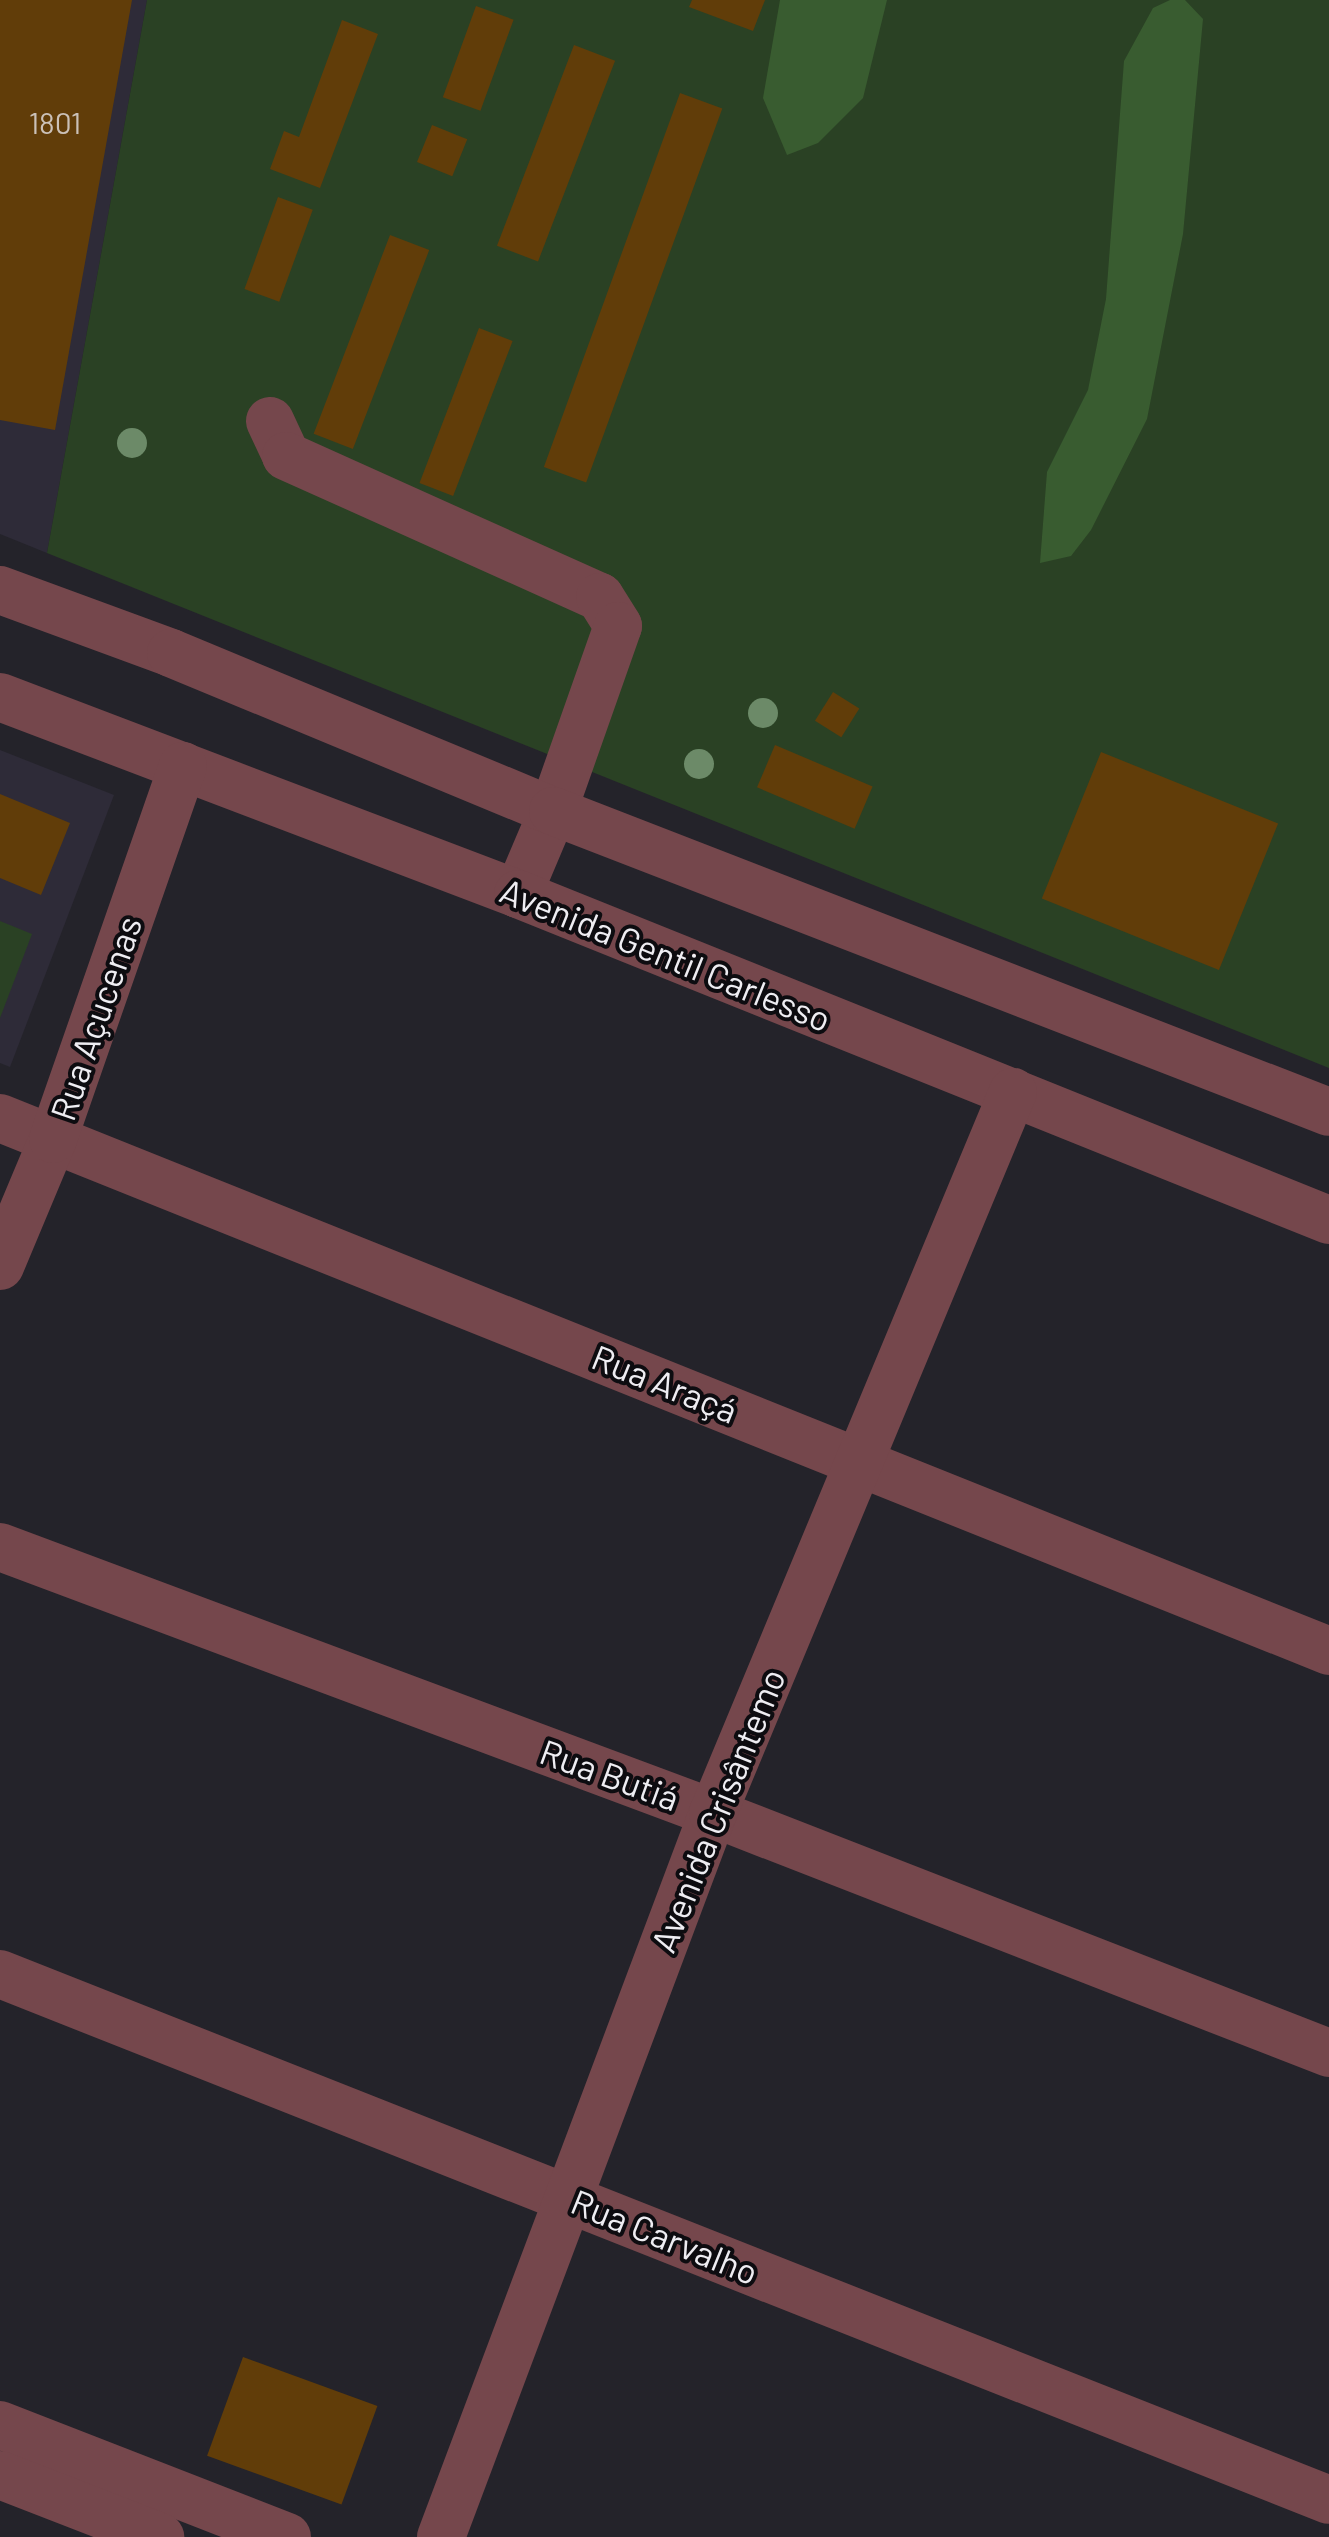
<!DOCTYPE html>
<meta charset="utf-8">
<style>
body{margin:0}
#map{position:relative;width:1329px;height:2537px;overflow:hidden;background:#24232a;font-family:Barlow,sans-serif}
div>[style]{position:absolute}
[style*='--x']{left:calc(var(--x)*1px);top:calc(var(--y)*1px);width:calc(var(--w)*1px);rotate:calc(var(--a)*1deg)}
.built>*{inset:0;background:#2e2b38}
.green>*{inset:0;background:#2a4124}
.forest>*{inset:0;background:#395c30}
.building>*{inset:0;background:#613d09;transform-origin:0 0}
.minor>*{height:48px;margin:-24px;padding:0 24px;transform-origin:24px;border-radius:24px;background:#75474c}
.trees>*{width:30px;height:30px;margin:-15px;border-radius:50%;background:#6c8a68}
span{translate:-50% -50%;white-space:nowrap;text-align:center;line-height:1.15;-webkit-text-stroke:8px #0d0c10;paint-order:stroke}
.number-label{font-size:30px;color:#cbc1b8}
.number-label span{-webkit-text-stroke-width:0}
.street-label{font-size:35px;color:#eeedf2}
</style>
<div id="map">
<div class="built">
<i style="clip-path:polygon(0 0,147px 0,47px 553px,0 534px)"></i>
<i style="clip-path:polygon(0 750px,114px 795px,10px 1067px,0 1063px)"></i>
</div>
<div class="green">
<i style="clip-path:polygon(147px 0,1329px 0,1329px 1068px,47px 553px)"></i>
<i style="clip-path:polygon(0 921px,32px 934px,0 1018px)"></i>
</div>
<div class="forest">
<i style="clip-path:polygon(780px 0,887px 0,863px 98px,818px 143px,787px 155px,763px 98px)"></i>
<i style="clip-path:polygon(1170px 0,1185px 0,1203px 19px,1183px 234px,1147px 419px,1091px 530px,1071px 556px,1040px 563px,1047px 472px,1088px 390px,1106px 299px,1124px 61px,1153px 8px)"></i>
</div>
<div class="building">
<i style="clip-path:polygon(0 0,132px 0,55px 430px,0 420px)"></i>
<i style="clip-path:polygon(692px 0,765px 0,753px 31px,689px 7px)"></i>
<i style="left:476px;top:6px;width:40px;height:97px;rotate:20deg"></i>
<i style="clip-path:polygon(342px 20px,378px 34px,320px 188px,270px 169px,284px 131px,299px 137px)"></i>
<i style="left:574px;top:45px;width:44px;height:215px;rotate:21deg"></i>
<i style="left:680px;top:93px;width:45px;height:398px;rotate:20deg"></i>
<i style="left:432px;top:125px;width:38px;height:40px;rotate:22deg"></i>
<i style="left:278px;top:197px;width:37px;height:98px;rotate:20deg"></i>
<i style="left:390px;top:235px;width:42px;height:213px;rotate:21deg"></i>
<i style="left:479px;top:328px;width:36px;height:166px;rotate:21deg"></i>
<i style="left:833px;top:692px;width:31px;height:34px;rotate:32deg"></i>
<i style="left:775px;top:745px;width:106px;height:46px;rotate:23deg"></i>
<i style="left:1101px;top:752px;width:191px;height:158px;rotate:22deg"></i>
<i style="clip-path:polygon(0 794px,70px 823px,41px 895px,0 878px)"></i>
<i style="left:243px;top:2357px;width:143px;height:105px;rotate:20deg"></i>
</div>
<div class="minor">
<i style="--x:270;--y:421;--w:38;--a:65"></i>
<i style="--x:286;--y:456;--w:344;--a:24.2"></i>
<i style="--x:600;--y:597;--w:34;--a:58"></i>
<i style="--x:618;--y:626;--w:196;--a:109.4"></i>
<i style="--x:553;--y:811;--w:90;--a:112.9"></i>
<i style="--x:0;--y:590;--w:182;--a:20.2"></i>
<i style="--x:171;--y:653;--w:413;--a:22.5"></i>
<i style="--x:553;--y:811;--w:832;--a:21.2"></i>
<i style="--x:0;--y:697;--w:554;--a:20.82"></i>
<i style="--x:518;--y:894;--w:874;--a:21.9"></i>
<i style="--x:0;--y:1118;--w:1432;--a:21.85"></i>
<i style="--x:0;--y:1266;--w:138;--a:-67.3"></i>
<i style="--x:53;--y:1139;--w:395;--a:-70.8"></i>
<i style="--x:0;--y:1547;--w:761;--a:20.46"></i>
<i style="--x:713;--y:1813;--w:661;--a:21.29"></i>
<i style="--x:0;--y:1974;--w:1429;--a:21.59"></i>
<i style="--x:0;--y:2425;--w:308;--a:21.3"></i>
<i style="--x:0;--y:2475;--w:172;--a:21.2"></i>
<i style="--x:441;--y:2537;--w:773;--a:-69.41"></i>
<i style="--x:713;--y:1813;--w:781;--a:-67.41"></i>
</div>
<div class="trees">
<i style="left:132px;top:443px"></i>
<i style="left:763px;top:713px"></i>
<i style="left:699px;top:764px"></i>
</div>
<div class="number-label">
<span style="left:55px;top:122px">1801</span>
</div>
<div class="street-label">
<span style="left:666px;top:954px;rotate:22deg">Avenida Gentil Carlesso</span>
<span style="left:95px;top:1018px;rotate:-71deg">Rua Açucenas</span>
<span style="left:665px;top:1383px;rotate:22deg">Rua Araçá</span>
<span style="left:610px;top:1774px;rotate:20deg">Rua Butiá</span>
<span style="left:717px;top:1810px;rotate:-68deg">Avenida Crisântemo</span>
<span style="left:665px;top:2236px;rotate:22deg">Rua Carvalho</span>
</div>
</div>
